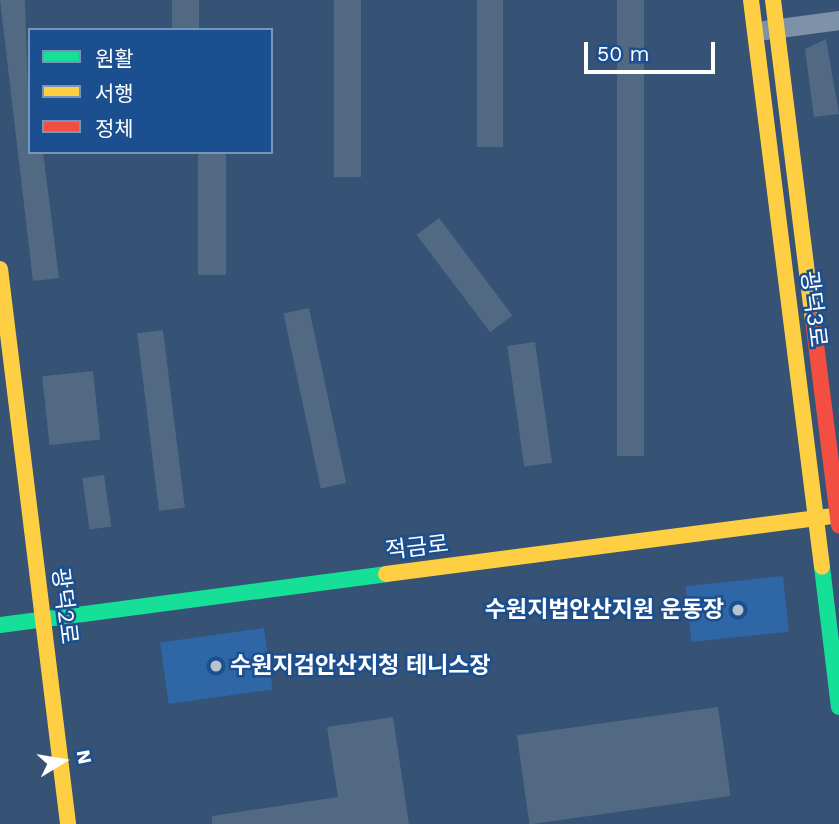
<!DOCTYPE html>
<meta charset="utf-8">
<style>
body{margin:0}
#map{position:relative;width:839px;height:824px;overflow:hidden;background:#365274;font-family:"Work Sans","Noto Sans KR",sans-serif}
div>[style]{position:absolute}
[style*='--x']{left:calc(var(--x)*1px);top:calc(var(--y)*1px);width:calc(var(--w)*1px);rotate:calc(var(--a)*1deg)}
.green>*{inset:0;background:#2f66a5;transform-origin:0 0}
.building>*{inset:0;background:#526984;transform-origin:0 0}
.street>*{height:19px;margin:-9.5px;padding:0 9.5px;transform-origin:9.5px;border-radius:9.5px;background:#7d92a8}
.fast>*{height:16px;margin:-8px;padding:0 8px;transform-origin:8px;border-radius:8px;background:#16e098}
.slow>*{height:16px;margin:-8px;padding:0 8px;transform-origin:8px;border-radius:8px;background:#ffcf43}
.jam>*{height:16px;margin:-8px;padding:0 8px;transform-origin:8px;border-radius:8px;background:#f24e42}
.dots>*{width:19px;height:19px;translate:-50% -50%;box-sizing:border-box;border:4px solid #1b4f8f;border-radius:50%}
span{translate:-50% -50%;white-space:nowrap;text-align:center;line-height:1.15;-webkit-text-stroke:5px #1b4f8f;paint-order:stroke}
.street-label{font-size:23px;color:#fff}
.poi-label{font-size:23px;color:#fff;font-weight:700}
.right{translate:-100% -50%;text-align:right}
.left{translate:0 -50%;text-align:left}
.legend{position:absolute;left:28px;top:28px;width:245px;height:126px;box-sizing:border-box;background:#1b4f8f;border:2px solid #7695bc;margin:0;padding:9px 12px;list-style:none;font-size:21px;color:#fff}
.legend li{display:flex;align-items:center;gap:14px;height:35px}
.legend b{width:35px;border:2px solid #7695bc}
.north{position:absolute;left:28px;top:726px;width:70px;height:70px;-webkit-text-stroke:5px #1b4f8f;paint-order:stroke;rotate:79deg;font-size:19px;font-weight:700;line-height:28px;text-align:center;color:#fff}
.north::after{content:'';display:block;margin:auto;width:24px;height:32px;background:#fff;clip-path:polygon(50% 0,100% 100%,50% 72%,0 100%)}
.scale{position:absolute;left:584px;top:42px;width:131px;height:32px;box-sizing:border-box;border:4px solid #fff;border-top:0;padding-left:9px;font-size:21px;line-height:24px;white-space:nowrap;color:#fff;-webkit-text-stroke:5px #1b4f8f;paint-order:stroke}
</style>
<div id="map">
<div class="green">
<i style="left:783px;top:576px;width:56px;height:98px;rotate:84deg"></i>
<i style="left:264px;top:628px;width:62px;height:105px;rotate:82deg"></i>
</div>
<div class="building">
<i style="clip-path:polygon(0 0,25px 0,30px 152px,43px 152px,59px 278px,33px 281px)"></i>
<i style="left:172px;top:0;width:27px;height:30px"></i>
<i style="left:334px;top:0;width:27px;height:177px"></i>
<i style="left:477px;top:0;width:26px;height:147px"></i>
<i style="left:617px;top:0;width:27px;height:456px"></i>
<i style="clip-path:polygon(826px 39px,839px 114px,814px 117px,805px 49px)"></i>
<i style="left:198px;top:152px;width:28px;height:123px"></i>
<i style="left:439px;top:218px;width:122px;height:28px;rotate:53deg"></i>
<i style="left:309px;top:308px;width:179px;height:26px;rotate:78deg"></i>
<i style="left:163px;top:330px;width:179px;height:26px;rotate:83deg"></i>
<i style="left:535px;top:342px;width:122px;height:28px;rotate:82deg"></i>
<i style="left:93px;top:371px;width:69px;height:51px;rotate:84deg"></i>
<i style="left:104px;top:475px;width:52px;height:22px;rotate:82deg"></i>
<i style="left:718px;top:707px;width:90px;height:203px;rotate:82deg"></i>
<i style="clip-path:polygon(393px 717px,409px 824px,212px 824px,212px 816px,338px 797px,327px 727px)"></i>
</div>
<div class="street">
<i style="--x:764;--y:30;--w:76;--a:-7.6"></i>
</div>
<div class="fast">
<i style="--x:822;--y:567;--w:141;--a:83.1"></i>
<i style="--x:0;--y:625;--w:389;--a:-7.5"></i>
</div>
<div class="slow">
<i style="--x:751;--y:0;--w:571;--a:82.86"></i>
<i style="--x:773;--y:0;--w:322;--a:82.9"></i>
<i style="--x:0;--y:269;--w:559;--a:83.01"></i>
<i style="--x:386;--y:574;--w:457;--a:-7.4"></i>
</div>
<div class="jam">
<i style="--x:813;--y:320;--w:207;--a:82.8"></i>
</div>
<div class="dots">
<i style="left:738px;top:610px;background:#b9c2ce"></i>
<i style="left:216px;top:666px;background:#b9c2ce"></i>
</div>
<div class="street-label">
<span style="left:813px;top:309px;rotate:83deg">광덕3로</span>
<span style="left:417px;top:548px;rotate:-7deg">적금로</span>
<span style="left:64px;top:606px;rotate:83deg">광덕2로</span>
</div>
<div class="poi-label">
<span class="right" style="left:724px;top:610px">수원지법안산지원 운동장</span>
<span class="left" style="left:230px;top:666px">수원지검안산지청 테니스장</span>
</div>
<ul class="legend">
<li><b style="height:9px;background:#16e098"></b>원활</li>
<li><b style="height:9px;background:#ffcf43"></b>서행</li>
<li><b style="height:9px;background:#f24e42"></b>정체</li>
</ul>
<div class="north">N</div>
<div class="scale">50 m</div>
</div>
